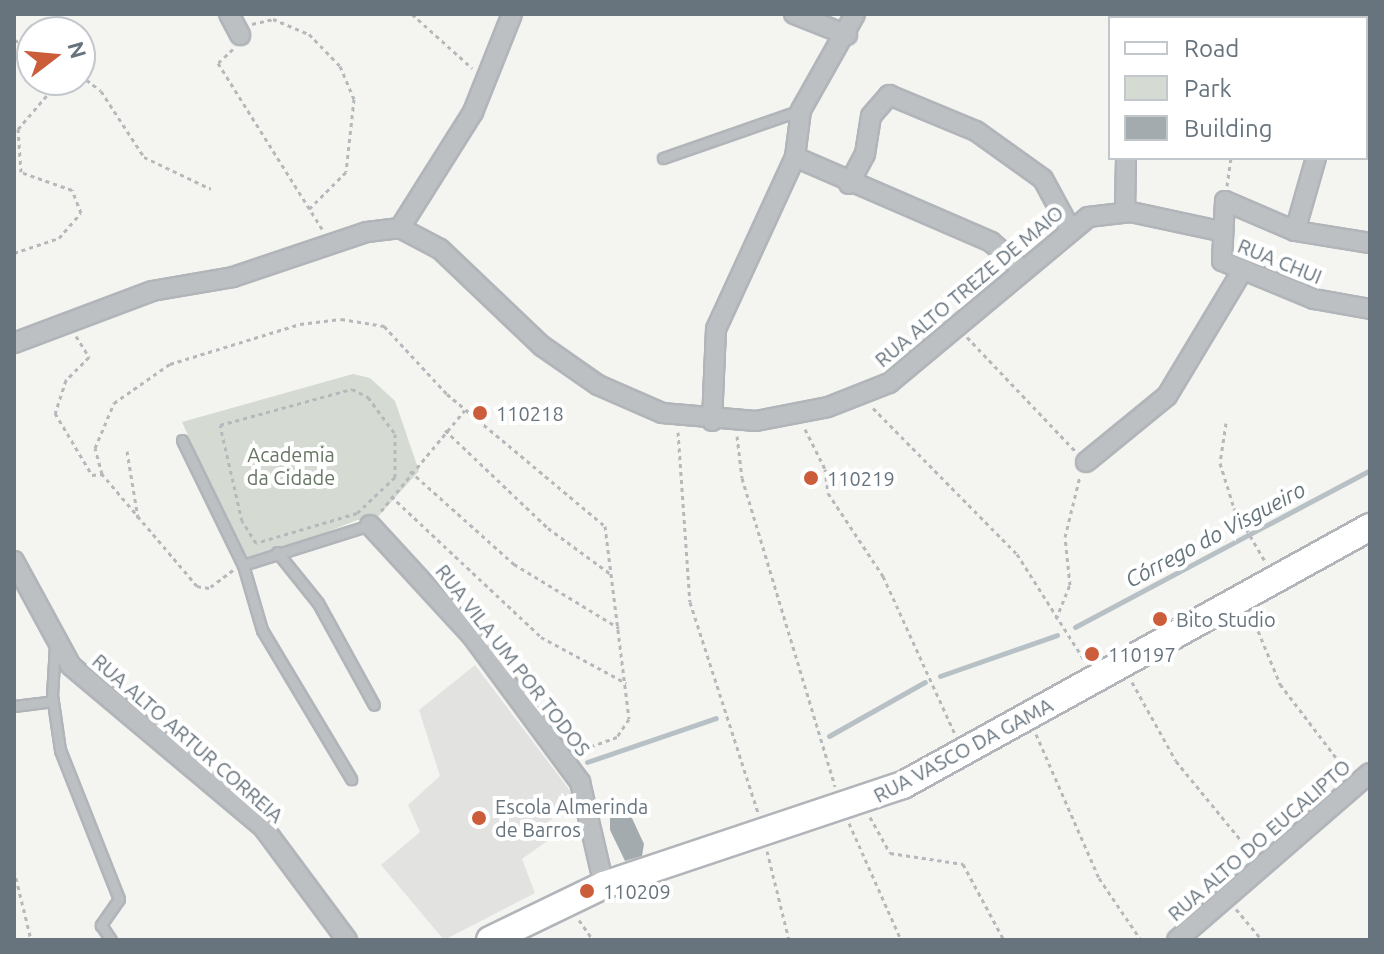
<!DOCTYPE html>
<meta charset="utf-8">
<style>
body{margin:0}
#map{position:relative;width:1384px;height:954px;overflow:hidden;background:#f4f4f1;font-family:Ubuntu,sans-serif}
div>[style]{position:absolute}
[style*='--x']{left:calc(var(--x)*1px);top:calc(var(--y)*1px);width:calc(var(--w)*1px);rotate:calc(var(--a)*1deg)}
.built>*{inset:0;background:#e2e3e1}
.green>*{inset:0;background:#d5dad3}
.stream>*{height:5px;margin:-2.5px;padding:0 2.5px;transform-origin:2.5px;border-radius:2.5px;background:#b7c0c4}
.building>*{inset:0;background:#a4abaf}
.path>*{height:3px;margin-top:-1.5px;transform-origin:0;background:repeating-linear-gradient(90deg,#b6b9bb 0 4px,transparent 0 8px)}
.roads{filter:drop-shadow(2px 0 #b1b5b9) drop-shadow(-2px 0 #b1b5b9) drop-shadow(0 2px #b1b5b9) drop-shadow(0 -2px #b1b5b9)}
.service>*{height:9px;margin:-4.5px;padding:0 4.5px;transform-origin:4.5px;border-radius:4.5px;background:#bcc0c2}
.minor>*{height:18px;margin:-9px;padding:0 9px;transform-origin:9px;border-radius:9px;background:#bcc0c2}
.secondary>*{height:26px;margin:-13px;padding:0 13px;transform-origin:13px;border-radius:13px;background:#fff}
.dots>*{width:22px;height:22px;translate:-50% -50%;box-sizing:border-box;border:4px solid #fff;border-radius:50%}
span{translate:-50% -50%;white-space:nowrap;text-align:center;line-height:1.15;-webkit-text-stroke:8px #fff;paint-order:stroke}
.street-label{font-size:20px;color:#67747e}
.poi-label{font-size:20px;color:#67747e}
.left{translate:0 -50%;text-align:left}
.park-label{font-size:20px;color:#687665}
.water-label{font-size:22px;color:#63747b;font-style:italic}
.frame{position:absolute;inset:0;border:16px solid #67747e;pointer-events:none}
.legend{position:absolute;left:1108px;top:16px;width:260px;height:144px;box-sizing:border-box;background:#fff;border:2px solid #c2c7cb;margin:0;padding:10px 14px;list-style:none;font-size:24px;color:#67747e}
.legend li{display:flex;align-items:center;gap:16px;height:40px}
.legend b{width:40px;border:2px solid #c2c7cb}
.north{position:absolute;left:16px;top:16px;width:80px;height:80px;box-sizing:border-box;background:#fff;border:2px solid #c2c7cb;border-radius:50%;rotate:74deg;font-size:22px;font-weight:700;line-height:32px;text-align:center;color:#67747e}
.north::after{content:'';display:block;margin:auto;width:28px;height:36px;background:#cb5d3a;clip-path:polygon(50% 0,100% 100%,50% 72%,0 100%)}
</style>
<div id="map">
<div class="built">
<i style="clip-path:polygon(475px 665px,577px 800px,548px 822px,557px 834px,522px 859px,535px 893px,444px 940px,381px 865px,420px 832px,408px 805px,440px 776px,419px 710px)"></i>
</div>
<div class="green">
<i style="clip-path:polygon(353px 374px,370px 378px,395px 401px,419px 471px,375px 520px,357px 520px,247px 564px,182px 422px)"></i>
</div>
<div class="stream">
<i style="--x:1075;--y:627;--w:334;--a:-28"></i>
<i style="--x:940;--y:676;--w:124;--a:-19.3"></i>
<i style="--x:829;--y:736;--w:110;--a:-29.4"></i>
<i style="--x:587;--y:762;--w:136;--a:-18.8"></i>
</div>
<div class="building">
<i style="clip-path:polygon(625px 803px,644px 844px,642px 856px,625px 861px,610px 830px,610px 810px)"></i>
</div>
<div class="path">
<i style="--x:412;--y:14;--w:81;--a:42"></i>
<i style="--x:1249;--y:18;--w:4;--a:-90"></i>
<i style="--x:252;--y:24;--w:22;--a:-13"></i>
<i style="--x:273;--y:19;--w:39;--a:23"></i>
<i style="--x:309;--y:34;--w:45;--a:45.9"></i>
<i style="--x:340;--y:66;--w:36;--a:67"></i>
<i style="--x:354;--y:99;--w:73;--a:96.3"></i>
<i style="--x:346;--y:172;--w:52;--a:135"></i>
<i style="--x:14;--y:40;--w:19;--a:18"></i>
<i style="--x:233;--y:49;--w:21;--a:137"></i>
<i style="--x:218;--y:63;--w:196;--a:57.9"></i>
<i style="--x:80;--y:75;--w:26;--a:37"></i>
<i style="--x:101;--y:91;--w:79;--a:56.9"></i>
<i style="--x:144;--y:157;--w:74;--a:25.5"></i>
<i style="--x:1227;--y:186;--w:28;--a:-82"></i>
<i style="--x:14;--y:253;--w:47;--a:-18.4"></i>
<i style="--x:59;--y:238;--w:33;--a:-49"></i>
<i style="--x:81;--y:213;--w:25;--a:-111"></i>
<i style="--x:72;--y:190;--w:54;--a:-160.6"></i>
<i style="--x:21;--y:172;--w:43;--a:-94"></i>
<i style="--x:18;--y:129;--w:65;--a:-49.4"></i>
<i style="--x:76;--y:336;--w:25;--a:58"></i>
<i style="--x:89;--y:357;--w:33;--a:135"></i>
<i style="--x:66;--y:380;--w:35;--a:108"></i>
<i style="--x:55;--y:413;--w:72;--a:59.2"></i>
<i style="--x:92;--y:475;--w:10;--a:-6"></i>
<i style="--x:967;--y:337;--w:157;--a:46.5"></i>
<i style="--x:352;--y:389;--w:18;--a:27"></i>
<i style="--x:368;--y:397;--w:46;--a:53.9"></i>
<i style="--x:395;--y:434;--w:43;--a:90"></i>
<i style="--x:395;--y:477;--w:52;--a:136.5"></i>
<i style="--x:357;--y:513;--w:105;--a:163.5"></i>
<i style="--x:256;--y:543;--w:26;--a:-122"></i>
<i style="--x:242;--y:521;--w:98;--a:-102.9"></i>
<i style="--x:220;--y:425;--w:137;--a:-15.3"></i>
<i style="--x:873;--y:408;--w:205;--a:45.4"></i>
<i style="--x:1017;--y:554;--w:127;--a:57.6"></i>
<i style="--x:1226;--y:423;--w:40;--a:98.5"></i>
<i style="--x:1220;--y:463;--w:47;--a:72.7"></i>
<i style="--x:1234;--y:508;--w:64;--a:59.8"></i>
<i style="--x:805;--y:429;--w:45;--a:63.4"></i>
<i style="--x:825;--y:469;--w:24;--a:83"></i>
<i style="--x:828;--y:493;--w:100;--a:56.5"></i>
<i style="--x:883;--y:576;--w:174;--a:65.5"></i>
<i style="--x:445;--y:430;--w:142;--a:43.6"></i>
<i style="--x:548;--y:528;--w:79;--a:36.3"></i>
<i style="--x:678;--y:432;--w:170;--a:86"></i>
<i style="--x:690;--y:602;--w:221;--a:72.1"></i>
<i style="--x:737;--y:436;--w:42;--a:83.2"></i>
<i style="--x:742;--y:478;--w:322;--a:73.2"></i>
<i style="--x:127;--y:451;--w:68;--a:80.7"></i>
<i style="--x:410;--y:471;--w:140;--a:41.8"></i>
<i style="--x:514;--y:564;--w:123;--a:31.4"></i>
<i style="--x:391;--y:496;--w:206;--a:43.2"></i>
<i style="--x:541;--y:637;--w:97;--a:28.4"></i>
<i style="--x:381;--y:511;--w:131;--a:-50.3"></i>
<i style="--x:233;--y:570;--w:30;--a:143"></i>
<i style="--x:209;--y:588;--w:12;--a:-171"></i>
<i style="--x:197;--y:586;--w:147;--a:-130.3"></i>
<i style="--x:102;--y:474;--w:27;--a:-105"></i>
<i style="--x:95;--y:448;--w:49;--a:-67.1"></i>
<i style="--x:114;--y:403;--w:68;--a:-34.9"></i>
<i style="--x:170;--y:364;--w:136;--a:-17.1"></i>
<i style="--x:300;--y:324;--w:41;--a:-7"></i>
<i style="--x:341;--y:319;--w:44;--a:9.2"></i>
<i style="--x:384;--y:326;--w:93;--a:47.2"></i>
<i style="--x:447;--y:394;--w:206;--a:39.9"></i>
<i style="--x:605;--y:526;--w:194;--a:82.9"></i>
<i style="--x:629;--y:719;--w:22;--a:124"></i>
<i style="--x:617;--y:737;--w:41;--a:160.3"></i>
<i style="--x:1252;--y:616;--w:74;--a:67.6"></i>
<i style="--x:1280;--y:684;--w:111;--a:52.7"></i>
<i style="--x:1056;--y:619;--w:37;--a:-68"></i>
<i style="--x:1070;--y:585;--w:48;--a:-95.9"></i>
<i style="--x:1065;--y:537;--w:63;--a:-76.2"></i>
<i style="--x:1132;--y:682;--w:90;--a:60.9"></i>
<i style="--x:1176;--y:761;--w:122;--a:50.7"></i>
<i style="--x:1036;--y:734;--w:157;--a:66.4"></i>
<i style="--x:1099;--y:878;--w:75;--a:55.9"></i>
<i style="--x:870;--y:817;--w:41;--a:60.9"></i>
<i style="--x:890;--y:853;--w:74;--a:8.6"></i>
<i style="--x:963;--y:864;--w:86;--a:61.7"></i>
<i style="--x:849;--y:823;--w:128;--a:66"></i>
<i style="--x:767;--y:851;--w:92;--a:76.1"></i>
<i style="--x:14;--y:870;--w:72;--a:76.3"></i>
<i style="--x:1236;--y:909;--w:40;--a:50"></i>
<i style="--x:579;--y:920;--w:24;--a:55"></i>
</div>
<div class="roads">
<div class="service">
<i style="--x:663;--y:158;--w:146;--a:-19.2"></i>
<i style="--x:182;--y:440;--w:139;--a:64"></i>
<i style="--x:243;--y:565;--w:68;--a:73.7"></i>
<i style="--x:262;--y:630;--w:174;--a:59.1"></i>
<i style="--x:277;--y:552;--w:65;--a:51.2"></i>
<i style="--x:318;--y:603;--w:116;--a:61.2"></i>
<i style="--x:243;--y:565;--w:133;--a:-17.5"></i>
<i style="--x:55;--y:645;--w:50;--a:93.4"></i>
<i style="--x:52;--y:695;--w:56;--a:81.7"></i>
<i style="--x:60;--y:750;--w:160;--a:68.4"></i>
<i style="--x:119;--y:899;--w:32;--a:125"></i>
<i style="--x:101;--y:925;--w:18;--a:56"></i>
<i style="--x:14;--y:706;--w:38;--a:-7"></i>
</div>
<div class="minor">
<i style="--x:229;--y:14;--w:24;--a:62"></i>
<i style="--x:794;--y:14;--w:57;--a:21.6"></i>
<i style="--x:1120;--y:14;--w:4;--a:76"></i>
<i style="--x:1366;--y:53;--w:5;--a:-37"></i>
<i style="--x:795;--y:157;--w:214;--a:23.4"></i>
<i style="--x:991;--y:242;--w:40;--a:41"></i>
<i style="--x:849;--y:184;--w:34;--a:-62"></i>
<i style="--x:865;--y:154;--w:38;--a:-81"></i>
<i style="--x:871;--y:116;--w:28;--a:-49"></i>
<i style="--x:889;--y:95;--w:94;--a:22.5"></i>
<i style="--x:976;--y:131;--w:82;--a:35.6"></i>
<i style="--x:1043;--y:179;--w:55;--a:61.6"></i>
<i style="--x:1125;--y:211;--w:53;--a:-88.9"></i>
<i style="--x:400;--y:228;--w:137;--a:-57.8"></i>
<i style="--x:473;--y:112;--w:105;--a:-68.3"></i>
<i style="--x:1295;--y:231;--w:76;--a:-74"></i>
<i style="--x:1370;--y:243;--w:76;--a:-170.9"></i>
<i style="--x:1295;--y:231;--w:76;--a:-156.8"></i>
<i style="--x:1225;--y:201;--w:60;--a:92.9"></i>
<i style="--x:1222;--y:261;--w:100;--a:22.4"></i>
<i style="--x:1314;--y:299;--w:57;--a:10.1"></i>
<i style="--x:14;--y:343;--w:147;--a:-20.6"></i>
<i style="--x:152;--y:291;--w:82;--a:-9.8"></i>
<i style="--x:233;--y:277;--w:141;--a:-18.6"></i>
<i style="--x:367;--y:232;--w:33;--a:-7"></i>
<i style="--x:400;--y:228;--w:45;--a:27.7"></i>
<i style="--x:440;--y:249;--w:141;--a:43.6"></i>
<i style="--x:542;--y:346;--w:68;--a:34.9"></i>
<i style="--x:598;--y:385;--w:70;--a:23.6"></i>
<i style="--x:662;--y:413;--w:94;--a:4.9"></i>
<i style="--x:756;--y:421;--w:73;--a:-11"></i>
<i style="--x:828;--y:407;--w:66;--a:-21.5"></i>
<i style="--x:889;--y:383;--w:259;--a:-39.8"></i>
<i style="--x:1088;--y:217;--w:43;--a:-6.6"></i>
<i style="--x:1131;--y:212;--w:91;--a:12.1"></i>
<i style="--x:712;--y:421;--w:92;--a:-87.5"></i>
<i style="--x:716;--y:329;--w:189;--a:-65.3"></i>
<i style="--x:795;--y:157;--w:47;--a:-82.7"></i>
<i style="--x:801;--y:110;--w:110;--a:-60.6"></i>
<i style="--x:1086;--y:462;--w:104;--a:-39.2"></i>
<i style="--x:1167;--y:396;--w:146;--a:-59"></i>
<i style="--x:370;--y:525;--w:151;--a:47.4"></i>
<i style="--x:472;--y:636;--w:182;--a:53.5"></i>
<i style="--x:580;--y:782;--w:106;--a:76.9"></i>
<i style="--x:14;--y:561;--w:119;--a:61.5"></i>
<i style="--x:71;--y:666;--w:251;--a:40"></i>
<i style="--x:263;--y:827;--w:141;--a:53.4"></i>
<i style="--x:1177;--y:940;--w:255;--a:-40.9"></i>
</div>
<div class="secondary">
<i style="--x:490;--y:940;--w:127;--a:-25.8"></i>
<i style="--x:604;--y:885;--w:315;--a:-18.5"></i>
<i style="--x:903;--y:785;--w:534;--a:-28.92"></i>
</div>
</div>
<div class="dots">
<i style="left:480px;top:413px;background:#cb5d3a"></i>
<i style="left:811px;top:478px;background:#cb5d3a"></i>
<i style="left:1160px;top:619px;background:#cb5d3a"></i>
<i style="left:1092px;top:654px;background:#cb5d3a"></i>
<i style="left:479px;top:818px;background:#cb5d3a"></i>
<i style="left:587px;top:891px;background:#cb5d3a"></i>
</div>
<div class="street-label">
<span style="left:1280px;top:261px;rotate:22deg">RUA CHUI</span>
<span style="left:969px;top:286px;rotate:-40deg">RUA ALTO TREZE DE MAIO</span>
<span style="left:513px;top:660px;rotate:52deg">RUA VILA UM POR TODOS</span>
<span style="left:188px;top:738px;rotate:41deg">RUA ALTO ARTUR CORREIA</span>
<span style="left:963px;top:750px;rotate:-28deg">RUA VASCO DA GAMA</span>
<span style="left:1259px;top:840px;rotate:-41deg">RUA ALTO DO EUCALIPTO</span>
</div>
<div class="poi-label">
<span class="left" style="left:496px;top:413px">110218</span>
<span class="left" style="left:827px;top:478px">110219</span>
<span class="left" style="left:1176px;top:619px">Bito Studio</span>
<span class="left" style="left:1108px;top:654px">110197</span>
<span class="left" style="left:495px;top:818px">Escola Almerinda<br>de Barros</span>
<span class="left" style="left:603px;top:891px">110209</span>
</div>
<div class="park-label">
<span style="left:291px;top:466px">Academia<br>da Cidade</span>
</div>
<div class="water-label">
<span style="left:1215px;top:534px;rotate:-28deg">Córrego do Visgueiro</span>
</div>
<div class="frame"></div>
<ul class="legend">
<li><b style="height:10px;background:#fff"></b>Road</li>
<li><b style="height:22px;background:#d5dad3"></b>Park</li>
<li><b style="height:22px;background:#a4abaf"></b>Building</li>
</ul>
<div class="north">N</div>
</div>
